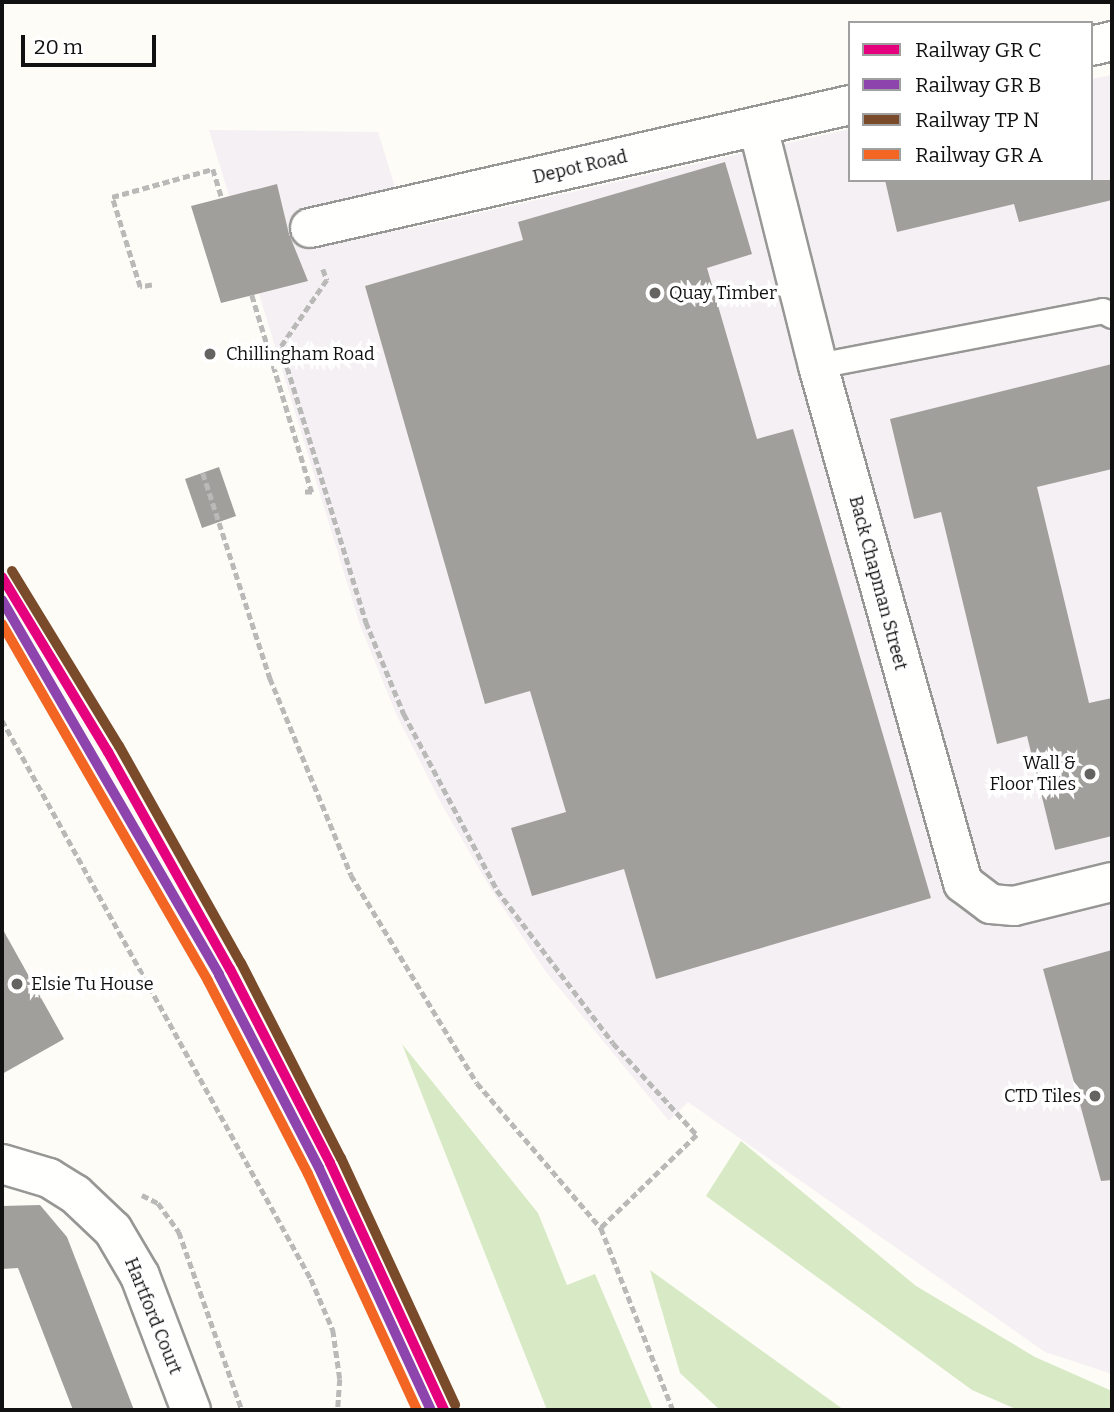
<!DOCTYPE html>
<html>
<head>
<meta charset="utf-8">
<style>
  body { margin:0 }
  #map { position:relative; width:1114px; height:1412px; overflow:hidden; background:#fdfcf7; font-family:Bitter,serif }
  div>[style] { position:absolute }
  .industrial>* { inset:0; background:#f5f0f3 }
  .forest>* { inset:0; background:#d8eac5 }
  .building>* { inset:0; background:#a19f9c }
  .path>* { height:4.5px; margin-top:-2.25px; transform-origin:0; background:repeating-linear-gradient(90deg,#b9b9b8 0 7px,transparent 0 10.5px) }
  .roads { filter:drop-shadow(2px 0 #979795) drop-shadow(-2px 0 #979795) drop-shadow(0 2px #979795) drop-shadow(0 -2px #979795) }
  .lane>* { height:24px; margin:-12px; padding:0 12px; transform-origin:12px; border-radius:12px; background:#fffffe }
  .street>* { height:38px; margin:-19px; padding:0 19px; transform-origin:19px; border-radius:19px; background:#fffffe }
  .rail-1>* { height:10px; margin:-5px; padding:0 5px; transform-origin:5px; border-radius:5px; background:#e5007d }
  .rail-2>* { height:10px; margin:-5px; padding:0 5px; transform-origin:5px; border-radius:5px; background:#8e44ad }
  .rail-3>* { height:10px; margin:-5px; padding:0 5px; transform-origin:5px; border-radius:5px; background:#7a4b2a }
  .rail-4>* { height:10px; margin:-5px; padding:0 5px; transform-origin:5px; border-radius:5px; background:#f26522 }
  .dots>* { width:19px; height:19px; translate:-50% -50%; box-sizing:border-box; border:4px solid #fff; border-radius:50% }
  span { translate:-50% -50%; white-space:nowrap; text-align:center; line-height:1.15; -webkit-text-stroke:7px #fff; paint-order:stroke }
  .street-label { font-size:18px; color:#111 }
  .poi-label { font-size:18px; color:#111 }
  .left { translate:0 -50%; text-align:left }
  .right { translate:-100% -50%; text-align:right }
  .frame { position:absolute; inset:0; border:4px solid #111; pointer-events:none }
  .legend { position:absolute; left:848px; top:21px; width:245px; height:161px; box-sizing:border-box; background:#fff; border:2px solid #a0a0a0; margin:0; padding:9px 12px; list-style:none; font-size:21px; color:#111 }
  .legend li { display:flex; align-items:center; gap:14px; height:35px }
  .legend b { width:35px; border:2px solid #a0a0a0 }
  .scale { position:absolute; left:21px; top:35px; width:135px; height:32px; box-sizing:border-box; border:4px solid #111; border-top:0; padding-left:9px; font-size:21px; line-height:24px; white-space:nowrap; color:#111; -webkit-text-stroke:5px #fff; paint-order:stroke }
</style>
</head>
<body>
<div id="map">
  <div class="industrial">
    <div style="clip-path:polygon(1112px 75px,1112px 1374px,1045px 1352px,688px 1102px,669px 1121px,546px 972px,492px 891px,442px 805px,397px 716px,360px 625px,209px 130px,378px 132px,408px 229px,850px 129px,850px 180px,1091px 180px,1091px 79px)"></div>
  </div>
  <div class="forest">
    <div style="clip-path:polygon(402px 1044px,538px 1213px,567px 1285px,595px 1274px,653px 1410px,547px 1410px)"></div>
    <div style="clip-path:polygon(741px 1141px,916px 1286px,1035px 1357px,1112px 1391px,1112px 1410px,1018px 1410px,972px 1390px,706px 1196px)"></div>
    <div style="clip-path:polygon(650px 1270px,844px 1410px,720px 1410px,680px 1373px)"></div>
  </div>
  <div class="building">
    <div style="clip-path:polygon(725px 162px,752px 254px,707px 268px,757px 439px,793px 429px,931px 898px,656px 979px,624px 869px,532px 896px,511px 828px,566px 812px,530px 691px,485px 704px,365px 286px,523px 240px,518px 222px)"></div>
    <div style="clip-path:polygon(885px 180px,1112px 180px,1112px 200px,1019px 222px,1014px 204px,897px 232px)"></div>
    <div style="clip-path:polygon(277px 184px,289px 234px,308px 281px,221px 303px,191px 206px)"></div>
    <div style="clip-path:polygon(1112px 364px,1112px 469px,1037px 487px,1089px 703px,1112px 698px,1112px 836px,1055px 850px,1027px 736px,997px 744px,941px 512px,914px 519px,890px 419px)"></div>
    <div style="clip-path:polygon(219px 467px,236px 516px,202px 528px,185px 479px)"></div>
    <div style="clip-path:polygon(2px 928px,64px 1039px,2px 1074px)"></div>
    <div style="clip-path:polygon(1112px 950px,1112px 1180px,1101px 1181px,1043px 969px)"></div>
    <div style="clip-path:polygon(40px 1205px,67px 1237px,134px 1410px,73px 1410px,18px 1268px,2px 1269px,2px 1206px)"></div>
  </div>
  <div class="path">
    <div style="left:323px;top:269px;width:12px;rotate:70deg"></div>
    <div style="left:327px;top:280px;width:81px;rotate:124.5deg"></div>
    <div style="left:281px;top:347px;width:288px;rotate:72.8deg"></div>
    <div style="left:366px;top:622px;width:100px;rotate:67.6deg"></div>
    <div style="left:404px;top:714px;width:199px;rotate:62.1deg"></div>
    <div style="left:497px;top:890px;width:192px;rotate:52.8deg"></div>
    <div style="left:613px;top:1043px;width:125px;rotate:47.6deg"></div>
    <div style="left:697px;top:1135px;width:134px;rotate:135.9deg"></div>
    <div style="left:152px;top:285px;width:12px;rotate:171deg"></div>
    <div style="left:140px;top:287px;width:94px;rotate:-107.3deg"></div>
    <div style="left:112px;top:197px;width:105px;rotate:-15.5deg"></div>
    <div style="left:213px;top:169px;width:30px;rotate:73deg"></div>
    <div style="left:252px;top:295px;width:206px;rotate:73.1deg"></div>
    <div style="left:312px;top:492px;width:8px;rotate:180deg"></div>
    <div style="left:203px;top:473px;width:216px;rotate:71.9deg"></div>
    <div style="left:270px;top:678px;width:213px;rotate:67.6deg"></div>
    <div style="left:351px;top:875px;width:243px;rotate:58.8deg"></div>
    <div style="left:477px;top:1083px;width:191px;rotate:49.5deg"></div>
    <div style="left:601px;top:1228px;width:196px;rotate:68.4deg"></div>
    <div style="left:2px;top:720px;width:639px;rotate:61.07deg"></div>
    <div style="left:311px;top:1279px;width:56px;rotate:66.7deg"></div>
    <div style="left:333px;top:1330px;width:49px;rotate:81.9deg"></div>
    <div style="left:340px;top:1379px;width:31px;rotate:94deg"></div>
    <div style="left:142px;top:1195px;width:18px;rotate:27deg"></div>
    <div style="left:158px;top:1203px;width:36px;rotate:54deg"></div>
    <div style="left:179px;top:1232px;width:189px;rotate:70.5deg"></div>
  </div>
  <div class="roads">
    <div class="lane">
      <div style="left:818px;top:366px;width:290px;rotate:-10.9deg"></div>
      <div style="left:1103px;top:311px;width:10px;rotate:29deg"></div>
    </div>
    <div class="street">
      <div style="left:1091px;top:46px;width:22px;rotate:-13deg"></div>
      <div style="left:758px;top:127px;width:246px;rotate:75.9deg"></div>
      <div style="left:818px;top:366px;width:537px;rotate:74.33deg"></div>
      <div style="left:963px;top:883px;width:35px;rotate:37deg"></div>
      <div style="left:991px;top:904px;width:23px;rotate:5deg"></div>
      <div style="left:1014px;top:906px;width:101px;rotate:-13.8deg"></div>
      <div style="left:310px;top:228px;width:554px;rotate:-12.83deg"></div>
      <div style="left:2px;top:1164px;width:49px;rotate:16.6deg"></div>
      <div style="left:49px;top:1178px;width:31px;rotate:32deg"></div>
      <div style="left:75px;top:1194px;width:52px;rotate:43.5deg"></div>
      <div style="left:113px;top:1230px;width:53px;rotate:59.6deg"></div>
      <div style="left:140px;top:1276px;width:143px;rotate:69.2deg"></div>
    </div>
  </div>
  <div class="rail-1">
    <div style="left:2px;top:577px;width:205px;rotate:58.8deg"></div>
    <div style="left:108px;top:752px;width:249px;rotate:60.7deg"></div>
    <div style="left:230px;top:969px;width:218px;rotate:62.7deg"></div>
    <div style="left:330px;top:1163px;width:272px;rotate:65.2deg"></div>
  </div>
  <div class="rail-2">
    <div style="left:2px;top:600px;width:433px;rotate:59.9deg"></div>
    <div style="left:219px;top:975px;width:217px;rotate:62.6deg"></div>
    <div style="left:319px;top:1168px;width:267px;rotate:65.2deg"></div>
  </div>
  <div class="rail-3">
    <div style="left:12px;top:571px;width:205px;rotate:58.6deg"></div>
    <div style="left:119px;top:746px;width:249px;rotate:60.7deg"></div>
    <div style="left:241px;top:963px;width:219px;rotate:62.9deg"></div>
    <div style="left:341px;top:1158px;width:272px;rotate:65.2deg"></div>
  </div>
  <div class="rail-4">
    <div style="left:2px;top:624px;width:412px;rotate:60deg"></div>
    <div style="left:208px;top:981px;width:217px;rotate:62.6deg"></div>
    <div style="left:308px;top:1174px;width:260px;rotate:65.2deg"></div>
  </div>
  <div class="dots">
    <div style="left:655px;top:293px;background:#646362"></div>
    <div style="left:210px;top:354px;background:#646362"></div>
    <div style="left:1090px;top:774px;background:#646362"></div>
    <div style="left:17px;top:984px;background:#646362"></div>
    <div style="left:1095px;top:1096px;background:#646362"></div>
  </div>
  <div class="street-label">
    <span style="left:580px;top:167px;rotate:-13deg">Depot Road</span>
    <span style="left:878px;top:583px;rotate:75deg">Back Chapman Street</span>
    <span style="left:153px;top:1316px;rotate:68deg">Hartford Court</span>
  </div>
  <div class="poi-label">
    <span class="left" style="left:669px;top:293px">Quay Timber</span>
    <span class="left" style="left:226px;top:354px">Chillingham Road</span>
    <span class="right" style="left:1076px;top:774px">Wall &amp;<br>Floor Tiles</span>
    <span class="left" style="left:31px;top:984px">Elsie Tu House</span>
    <span class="right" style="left:1081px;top:1096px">CTD Tiles</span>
  </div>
  <div class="frame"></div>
  <ul class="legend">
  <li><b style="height:9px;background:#e5007d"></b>Railway GR C</li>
  <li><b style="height:9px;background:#8e44ad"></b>Railway GR B</li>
  <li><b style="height:9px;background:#7a4b2a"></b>Railway TP N</li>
  <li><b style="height:9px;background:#f26522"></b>Railway GR A</li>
  </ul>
  <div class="scale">20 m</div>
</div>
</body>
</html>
